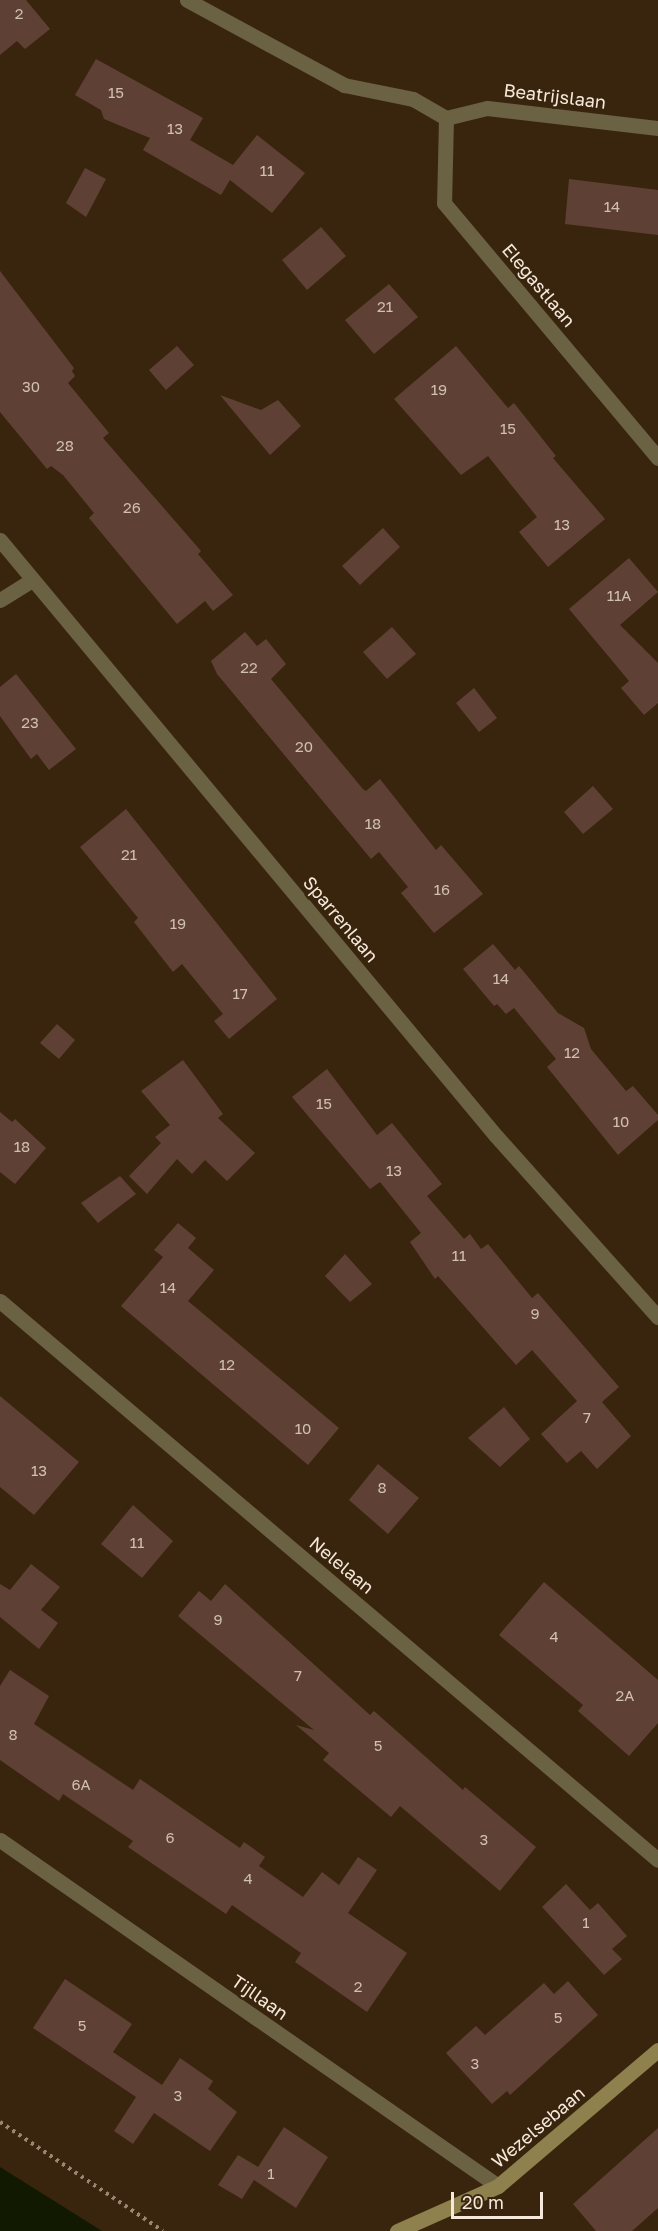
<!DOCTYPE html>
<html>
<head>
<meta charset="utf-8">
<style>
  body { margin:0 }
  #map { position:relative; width:658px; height:2231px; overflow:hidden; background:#39250e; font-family:"Golos Text",sans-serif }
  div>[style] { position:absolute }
  .water>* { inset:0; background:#111a01 }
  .building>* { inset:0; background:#5f4035 }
  .path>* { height:4px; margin-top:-2px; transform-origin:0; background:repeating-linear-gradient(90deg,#968673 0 3px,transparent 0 7.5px) }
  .street>* { height:15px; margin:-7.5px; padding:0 7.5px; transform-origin:7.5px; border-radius:7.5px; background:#6a6242 }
  .secondary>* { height:15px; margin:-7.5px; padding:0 7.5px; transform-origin:7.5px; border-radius:7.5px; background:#8e814d }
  span { translate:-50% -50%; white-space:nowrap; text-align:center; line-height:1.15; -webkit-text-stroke:5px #39250e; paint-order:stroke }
  .number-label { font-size:15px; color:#d0bfb2 }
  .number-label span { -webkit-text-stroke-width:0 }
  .street-label { font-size:18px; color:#f6e9db }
  .scale { position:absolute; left:451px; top:2192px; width:92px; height:27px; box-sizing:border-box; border:3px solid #f6e9db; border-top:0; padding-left:8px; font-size:18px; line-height:21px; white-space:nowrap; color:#f6e9db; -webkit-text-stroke:4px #39250e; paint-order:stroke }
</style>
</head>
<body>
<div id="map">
  <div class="water">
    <div style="clip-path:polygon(0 2167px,102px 2231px,0 2231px)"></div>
  </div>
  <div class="building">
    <div style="clip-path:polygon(0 0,26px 0,50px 29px,25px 49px,17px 41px,0 55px)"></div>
    <div style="clip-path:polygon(96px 59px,203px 118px,190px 140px,233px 165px,257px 135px,305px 173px,272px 213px,230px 180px,221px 195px,143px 150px,150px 138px,104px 119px,101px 110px,75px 95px)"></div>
    <div style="clip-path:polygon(85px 168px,106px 179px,86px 217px,66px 203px)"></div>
    <div style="clip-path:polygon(569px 179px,658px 190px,658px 235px,565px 224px)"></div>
    <div style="clip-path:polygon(321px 227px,346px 256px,307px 290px,282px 260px)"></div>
    <div style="clip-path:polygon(0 271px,74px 368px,72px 371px,75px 376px,68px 383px,109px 433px,103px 438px,201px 551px,198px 554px,233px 595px,213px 611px,205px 601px,177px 624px,89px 518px,94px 513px,63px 475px,51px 466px,47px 469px,0 412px)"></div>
    <div style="clip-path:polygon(389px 284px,418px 317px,374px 354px,345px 320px)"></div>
    <div style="clip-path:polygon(177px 346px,194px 365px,166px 390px,149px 370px)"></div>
    <div style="clip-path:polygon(456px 346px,508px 408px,514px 403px,556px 456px,553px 458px,605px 519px,548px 567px,519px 532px,537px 517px,488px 456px,461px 475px,394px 399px)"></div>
    <div style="clip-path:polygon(220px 395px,261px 410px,278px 400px,301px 426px,270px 455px)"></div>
    <div style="clip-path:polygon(383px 528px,400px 547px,360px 585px,342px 566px)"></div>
    <div style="clip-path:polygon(629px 558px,658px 592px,620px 625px,658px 663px,658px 703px,644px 715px,621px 688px,629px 681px,569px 609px)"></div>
    <div style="clip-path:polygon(392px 627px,416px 654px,387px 679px,363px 652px)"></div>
    <div style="clip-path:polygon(245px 632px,257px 646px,266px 639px,286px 664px,271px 679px,363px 789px,366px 791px,380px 779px,436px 850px,441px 845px,483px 894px,434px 933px,401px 893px,408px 887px,379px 852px,371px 859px,217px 674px,211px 661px)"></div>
    <div style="clip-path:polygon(16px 674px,76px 749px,49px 770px,37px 754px,31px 759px,0 716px,0 687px)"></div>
    <div style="clip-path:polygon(474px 688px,497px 718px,479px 732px,456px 703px)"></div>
    <div style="clip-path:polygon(593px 786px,613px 809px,583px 834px,564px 812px)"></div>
    <div style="clip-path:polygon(126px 809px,277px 999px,229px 1039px,214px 1021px,223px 1014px,182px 964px,173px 972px,134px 922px,138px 918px,80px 847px)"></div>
    <div style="clip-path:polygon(493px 944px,515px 970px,519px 966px,558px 1013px,584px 1028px,591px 1049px,626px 1091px,633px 1086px,658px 1115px,658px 1120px,618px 1155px,547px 1067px,556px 1059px,514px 1008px,506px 1014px,497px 1004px,494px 1006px,463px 969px)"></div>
    <div style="clip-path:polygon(57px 1024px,75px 1040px,59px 1059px,40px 1043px)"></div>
    <div style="clip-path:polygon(183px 1060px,223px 1114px,218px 1118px,255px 1153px,227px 1181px,205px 1160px,192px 1174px,177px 1159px,147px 1194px,129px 1176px,161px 1143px,155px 1137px,170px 1125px,141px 1091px)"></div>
    <div style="clip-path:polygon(327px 1069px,377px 1135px,392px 1123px,442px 1184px,427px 1196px,464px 1239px,470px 1234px,481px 1249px,488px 1244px,532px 1298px,538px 1293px,619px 1387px,602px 1402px,631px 1436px,597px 1469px,581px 1451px,567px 1463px,541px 1434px,577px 1401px,532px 1350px,516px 1365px,438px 1276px,435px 1279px,410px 1242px,421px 1233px,380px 1182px,370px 1189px,292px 1097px)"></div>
    <div style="clip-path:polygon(0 1112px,12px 1122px,15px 1119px,46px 1148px,15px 1184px,0 1172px)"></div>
    <div style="clip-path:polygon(120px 1176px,136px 1194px,98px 1223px,81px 1203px)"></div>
    <div style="clip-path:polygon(178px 1223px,196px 1238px,188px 1248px,214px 1270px,188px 1301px,339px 1428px,308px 1465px,121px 1306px,163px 1257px,154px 1250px)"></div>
    <div style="clip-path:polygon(345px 1254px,372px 1284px,350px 1302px,325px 1276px)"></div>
    <div style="clip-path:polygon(0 1396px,79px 1462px,34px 1515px,0 1487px)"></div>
    <div style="clip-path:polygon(504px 1407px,530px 1439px,500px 1467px,468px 1438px)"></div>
    <div style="clip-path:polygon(378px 1464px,419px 1498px,388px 1534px,349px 1500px)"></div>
    <div style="clip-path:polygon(133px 1505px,173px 1541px,142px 1578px,101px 1544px)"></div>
    <div style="clip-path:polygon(31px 1564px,60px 1587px,41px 1610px,58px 1623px,39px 1649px,0 1617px,0 1584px,10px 1590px)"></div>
    <div style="clip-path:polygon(544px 1582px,658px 1680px,658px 1723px,629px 1756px,578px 1711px,583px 1705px,499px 1635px)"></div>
    <div style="clip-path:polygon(225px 1584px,370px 1715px,374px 1711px,463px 1790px,465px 1787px,536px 1847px,500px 1891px,400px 1806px,391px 1817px,323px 1760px,329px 1753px,296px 1725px,314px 1730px,178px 1616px,199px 1591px,211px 1601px)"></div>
    <div style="clip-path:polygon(10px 1670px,49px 1696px,34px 1724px,133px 1790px,140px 1779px,240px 1848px,244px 1842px,265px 1857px,259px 1866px,303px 1897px,322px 1872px,339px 1885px,358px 1857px,377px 1870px,348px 1913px,407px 1953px,367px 2012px,295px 1962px,301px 1953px,232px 1905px,226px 1914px,128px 1847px,133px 1841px,63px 1794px,59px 1801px,0 1760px,0 1686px)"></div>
    <div style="clip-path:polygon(566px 1884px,590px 1910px,598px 1903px,627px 1936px,612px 1949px,622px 1959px,604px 1975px,542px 1907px)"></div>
    <div style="clip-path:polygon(65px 1979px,132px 2024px,113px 2052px,162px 2085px,180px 2058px,213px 2081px,208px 2089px,237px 2112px,210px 2151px,154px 2113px,133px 2144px,114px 2131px,136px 2097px,33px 2028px)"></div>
    <div style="clip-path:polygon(568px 1981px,598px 2015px,510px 2095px,507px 2091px,492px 2104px,446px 2053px,476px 2026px,485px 2035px,544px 1983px,554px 1994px)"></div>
    <div style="clip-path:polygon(284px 2127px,328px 2157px,296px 2208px,254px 2180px,242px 2199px,218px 2185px,238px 2155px,258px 2167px)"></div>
    <div style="clip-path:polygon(658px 2128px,658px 2208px,632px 2231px,596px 2231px,573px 2204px)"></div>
  </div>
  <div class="path">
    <div style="left:0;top:2122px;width:196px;rotate:33.8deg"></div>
  </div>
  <div class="street">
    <div style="left:187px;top:0;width:179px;rotate:28.4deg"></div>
    <div style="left:344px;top:85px;width:70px;rotate:11.5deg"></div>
    <div style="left:413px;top:99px;width:38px;rotate:30deg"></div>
    <div style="left:446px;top:118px;width:42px;rotate:-13.7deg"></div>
    <div style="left:487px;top:108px;width:172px;rotate:6.7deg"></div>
    <div style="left:446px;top:118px;width:85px;rotate:91.3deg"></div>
    <div style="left:444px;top:203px;width:333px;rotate:50deg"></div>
    <div style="left:0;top:540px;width:775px;rotate:50.23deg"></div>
    <div style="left:496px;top:1136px;width:243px;rotate:48.2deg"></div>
    <div style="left:0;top:600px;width:38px;rotate:-32deg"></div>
    <div style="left:0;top:1301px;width:863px;rotate:40.35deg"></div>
    <div style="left:0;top:1840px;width:606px;rotate:34.79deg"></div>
  </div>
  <div class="secondary">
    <div style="left:397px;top:2231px;width:111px;rotate:-24deg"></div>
    <div style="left:498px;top:2186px;width:210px;rotate:-40.4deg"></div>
  </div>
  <div class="number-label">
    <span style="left:19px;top:14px">2</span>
    <span style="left:116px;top:93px">15</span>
    <span style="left:175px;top:129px">13</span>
    <span style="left:267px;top:171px">11</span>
    <span style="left:612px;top:207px">14</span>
    <span style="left:385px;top:307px">21</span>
    <span style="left:31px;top:387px">30</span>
    <span style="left:439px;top:390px">19</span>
    <span style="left:508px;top:429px">15</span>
    <span style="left:65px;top:446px">28</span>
    <span style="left:132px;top:508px">26</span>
    <span style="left:562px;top:525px">13</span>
    <span style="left:619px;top:596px">11A</span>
    <span style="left:249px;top:668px">22</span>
    <span style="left:30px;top:723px">23</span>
    <span style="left:304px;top:747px">20</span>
    <span style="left:373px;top:824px">18</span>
    <span style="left:129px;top:855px">21</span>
    <span style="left:442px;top:890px">16</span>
    <span style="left:178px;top:924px">19</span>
    <span style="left:501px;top:979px">14</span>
    <span style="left:240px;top:994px">17</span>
    <span style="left:572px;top:1053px">12</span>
    <span style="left:324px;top:1104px">15</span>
    <span style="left:621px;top:1122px">10</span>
    <span style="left:22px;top:1147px">18</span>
    <span style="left:394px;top:1171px">13</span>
    <span style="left:459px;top:1256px">11</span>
    <span style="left:168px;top:1288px">14</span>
    <span style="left:535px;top:1314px">9</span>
    <span style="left:227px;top:1365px">12</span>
    <span style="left:587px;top:1418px">7</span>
    <span style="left:303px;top:1429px">10</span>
    <span style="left:39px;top:1471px">13</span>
    <span style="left:382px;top:1488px">8</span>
    <span style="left:137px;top:1543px">11</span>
    <span style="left:218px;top:1620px">9</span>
    <span style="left:554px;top:1637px">4</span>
    <span style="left:298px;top:1676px">7</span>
    <span style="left:625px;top:1696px">2A</span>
    <span style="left:13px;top:1735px">8</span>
    <span style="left:378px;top:1746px">5</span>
    <span style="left:81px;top:1785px">6A</span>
    <span style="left:170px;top:1838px">6</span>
    <span style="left:484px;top:1840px">3</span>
    <span style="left:248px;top:1879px">4</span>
    <span style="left:586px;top:1923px">1</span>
    <span style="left:358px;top:1987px">2</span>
    <span style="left:558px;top:2018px">5</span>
    <span style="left:82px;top:2026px">5</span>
    <span style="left:475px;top:2064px">3</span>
    <span style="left:178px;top:2096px">3</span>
    <span style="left:271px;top:2174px">1</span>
  </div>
  <div class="street-label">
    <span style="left:555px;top:96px;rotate:7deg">Beatrijslaan</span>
    <span style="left:539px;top:285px;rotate:50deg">Elegastlaan</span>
    <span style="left:341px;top:919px;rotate:50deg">Sparrenlaan</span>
    <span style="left:342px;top:1565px;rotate:40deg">Nelelaan</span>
    <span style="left:260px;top:1997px;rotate:35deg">Tijllaan</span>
    <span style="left:538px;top:2127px;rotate:-40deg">Wezelsebaan</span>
  </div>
  <div class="scale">20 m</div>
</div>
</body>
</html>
